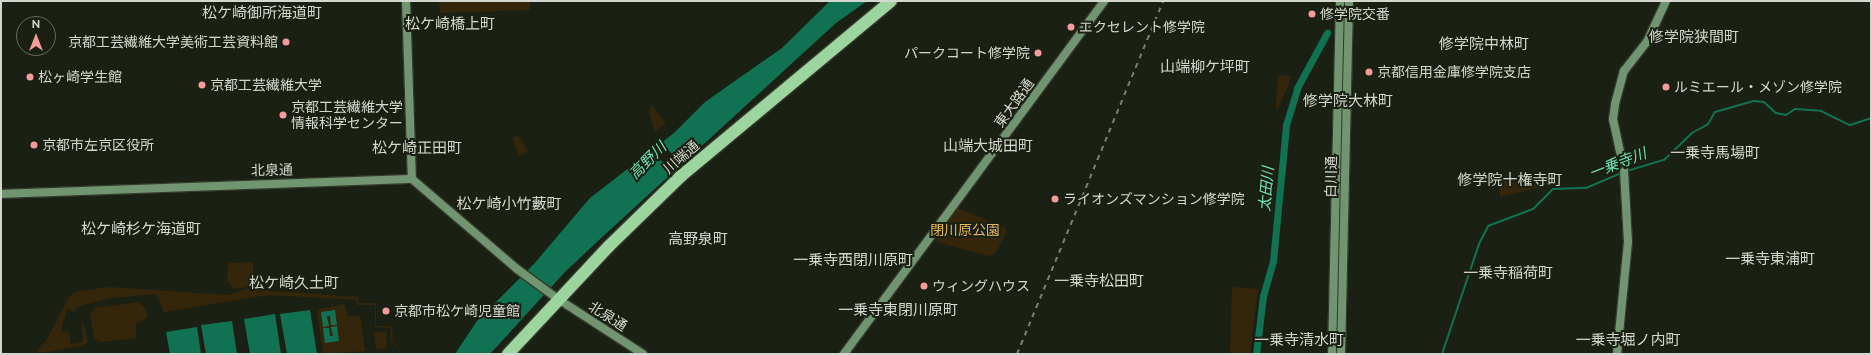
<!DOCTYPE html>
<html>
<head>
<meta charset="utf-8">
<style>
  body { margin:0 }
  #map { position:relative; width:1872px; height:355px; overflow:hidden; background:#1b2014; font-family:Raleway,"Noto Sans JP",sans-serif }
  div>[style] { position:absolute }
  .green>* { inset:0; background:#34260a }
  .water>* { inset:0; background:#117153 }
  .pier>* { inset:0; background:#1b2014 }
  .stream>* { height:2px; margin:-1px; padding:0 1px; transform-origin:1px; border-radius:1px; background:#117153 }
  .canal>* { height:7px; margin:-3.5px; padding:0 3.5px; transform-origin:3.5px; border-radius:3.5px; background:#117153 }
  .roads { filter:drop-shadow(1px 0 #353a2e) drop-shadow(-1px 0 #353a2e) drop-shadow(0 1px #353a2e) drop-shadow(0 -1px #353a2e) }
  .secondary>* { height:8px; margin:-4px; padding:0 4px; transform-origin:4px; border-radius:4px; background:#719571 }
  .highway>* { height:12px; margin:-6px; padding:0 6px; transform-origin:6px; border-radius:6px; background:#9dd59e }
  .rail>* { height:2px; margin-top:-1px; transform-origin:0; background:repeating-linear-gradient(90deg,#787c72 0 5px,transparent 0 10px) }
  .dots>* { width:11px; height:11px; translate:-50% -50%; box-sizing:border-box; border:2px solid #1b2014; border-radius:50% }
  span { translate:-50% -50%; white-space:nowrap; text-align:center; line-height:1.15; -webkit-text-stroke:4px #1b2014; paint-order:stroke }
  .poi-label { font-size:14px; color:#d4d7cf }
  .left { translate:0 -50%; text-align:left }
  .right { translate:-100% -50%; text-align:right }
  .street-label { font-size:14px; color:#d4d7cf }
  .park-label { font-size:14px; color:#e7b756 }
  .neighbourhood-label { font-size:15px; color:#d4d7cf }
  .water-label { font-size:15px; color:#6ce2b5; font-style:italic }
  .frame { position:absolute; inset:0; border:2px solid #d4d7cf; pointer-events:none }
  .north { position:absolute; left:16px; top:16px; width:40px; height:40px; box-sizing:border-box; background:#1b2014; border:1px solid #65695f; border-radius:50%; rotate:0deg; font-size:11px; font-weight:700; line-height:16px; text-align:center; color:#d4d7cf }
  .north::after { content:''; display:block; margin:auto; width:14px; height:18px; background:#f59b99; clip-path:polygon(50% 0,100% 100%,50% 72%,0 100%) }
</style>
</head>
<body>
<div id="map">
  <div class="green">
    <div style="clip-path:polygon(439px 1px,530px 1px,530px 10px,440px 13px)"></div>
    <div style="clip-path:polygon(1278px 75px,1292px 76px,1277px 111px,1276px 106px)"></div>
    <div style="clip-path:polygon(652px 105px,666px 123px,655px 132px,649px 112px)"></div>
    <div style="clip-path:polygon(516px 136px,520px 137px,528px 152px,519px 156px,512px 138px)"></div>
    <div style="clip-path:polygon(1540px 174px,1542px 187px,1500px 197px,1498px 179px,1511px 177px,1513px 183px)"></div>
    <div style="clip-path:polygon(958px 208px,1005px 228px,1007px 232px,995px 254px,989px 256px,937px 242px,936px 238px)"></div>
    <div style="clip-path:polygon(253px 262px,253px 286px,234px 289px,227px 280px,228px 263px)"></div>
    <div style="clip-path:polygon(109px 287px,229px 295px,245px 289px,358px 297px,358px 303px,376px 303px,376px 326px,392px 326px,393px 341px,404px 354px,391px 341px,391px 328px,375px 327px,375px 305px,357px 305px,356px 300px,269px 295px,164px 312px,156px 294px,110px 298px,77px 307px,75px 312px,67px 309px,61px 331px,69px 333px,71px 344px,83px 342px,82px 325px,76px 326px,84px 324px,88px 342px,83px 346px,41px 353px,37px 350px,46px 341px,69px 297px,74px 292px)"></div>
    <div style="clip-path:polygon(1232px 287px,1258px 289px,1250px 354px,1230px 354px)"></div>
    <div style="clip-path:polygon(138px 302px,146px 309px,147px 317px,136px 324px,136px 338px,101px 342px,94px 338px,90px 315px,95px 308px)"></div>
    <div style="clip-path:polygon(344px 304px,348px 316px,360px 316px,365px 351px,323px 354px,317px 310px)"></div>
    <div style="clip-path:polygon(386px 331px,387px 348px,376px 349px,374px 332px)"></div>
  </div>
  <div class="water">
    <div style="clip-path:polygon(830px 1px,867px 1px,836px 23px,599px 240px,565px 272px,490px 354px,455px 354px,477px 321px,533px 265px,590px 198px,674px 133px,705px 102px,782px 48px)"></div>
    <div style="clip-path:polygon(310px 310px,317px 354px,287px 354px,280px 314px)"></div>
    <div style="clip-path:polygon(335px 310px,337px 325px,331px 325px,330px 316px,327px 316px,329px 326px,323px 327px,321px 312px)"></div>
    <div style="clip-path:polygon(275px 314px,281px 354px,250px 354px,244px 319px)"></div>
    <div style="clip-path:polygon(232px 321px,237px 354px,206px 354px,201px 325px)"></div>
    <div style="clip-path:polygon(337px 326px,339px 341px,325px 343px,323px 328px,329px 328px,330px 336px,333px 336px,331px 327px)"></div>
    <div style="clip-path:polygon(197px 327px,201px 354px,170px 354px,166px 332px)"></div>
  </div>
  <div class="pier">
    <div style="clip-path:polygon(660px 141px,682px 165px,673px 173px,650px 149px)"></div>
  </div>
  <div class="stream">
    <div style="left:1627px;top:171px;width:39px;rotate:-17deg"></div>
    <div style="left:1664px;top:160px;width:39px;rotate:-44deg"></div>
    <div style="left:1692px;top:133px;width:18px;rotate:-29deg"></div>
    <div style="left:1708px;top:124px;width:14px;rotate:-60deg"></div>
    <div style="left:1715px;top:112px;width:41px;rotate:-15.8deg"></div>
    <div style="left:1754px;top:101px;width:10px;rotate:6deg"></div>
    <div style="left:1764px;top:102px;width:16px;rotate:43deg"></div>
    <div style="left:1776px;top:113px;width:10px;rotate:11deg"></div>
    <div style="left:1786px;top:115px;width:11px;rotate:-34deg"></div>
    <div style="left:1795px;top:109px;width:26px;rotate:4deg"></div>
    <div style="left:1821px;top:111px;width:32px;rotate:26deg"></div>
    <div style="left:1850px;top:125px;width:22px;rotate:-18deg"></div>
    <div style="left:1442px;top:354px;width:116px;rotate:-71.4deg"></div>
    <div style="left:1479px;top:244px;width:20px;rotate:-63deg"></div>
    <div style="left:1488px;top:226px;width:48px;rotate:-20.7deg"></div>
    <div style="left:1533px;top:209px;width:28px;rotate:-45deg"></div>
    <div style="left:1553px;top:189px;width:33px;rotate:-2deg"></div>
    <div style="left:1586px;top:188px;width:38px;rotate:-23deg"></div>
  </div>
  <div class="canal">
    <div style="left:1256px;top:354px;width:58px;rotate:-83.1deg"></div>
    <div style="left:1263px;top:296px;width:36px;rotate:-74deg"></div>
    <div style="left:1273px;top:261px;width:137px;rotate:-84.5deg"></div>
    <div style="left:1286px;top:125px;width:39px;rotate:-73deg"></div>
    <div style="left:1297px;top:88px;width:63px;rotate:-61.4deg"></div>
  </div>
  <div class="roads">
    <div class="secondary">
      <div style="left:406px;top:1px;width:178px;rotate:88.1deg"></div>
      <div style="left:1px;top:194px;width:411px;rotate:-2.1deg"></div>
      <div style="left:412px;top:179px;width:138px;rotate:40.6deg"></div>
      <div style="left:517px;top:269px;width:51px;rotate:36.2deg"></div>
      <div style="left:558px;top:299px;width:101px;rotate:32.9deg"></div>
      <div style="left:844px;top:354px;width:438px;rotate:-53.6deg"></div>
      <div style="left:1332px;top:354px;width:353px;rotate:-88.7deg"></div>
      <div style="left:1341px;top:354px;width:353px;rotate:-88.7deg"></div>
      <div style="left:1617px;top:354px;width:113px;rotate:-84.4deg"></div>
      <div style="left:1628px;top:242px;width:72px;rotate:-93.2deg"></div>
      <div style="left:1624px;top:170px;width:52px;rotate:-102.2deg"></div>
      <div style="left:1613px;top:119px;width:15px;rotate:-82deg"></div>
      <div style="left:1615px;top:104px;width:34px;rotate:-75deg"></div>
      <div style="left:1624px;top:71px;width:37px;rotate:-52deg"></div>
      <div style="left:1647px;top:42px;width:45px;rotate:-65.1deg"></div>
    </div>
    <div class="highway">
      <div style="left:508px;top:354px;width:148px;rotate:-46.9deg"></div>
      <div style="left:609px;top:246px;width:100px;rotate:-44.2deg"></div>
      <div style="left:681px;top:176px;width:273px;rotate:-39.8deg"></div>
    </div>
  </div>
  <div class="rail">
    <div style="left:1017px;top:354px;width:382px;rotate:-67.5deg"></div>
  </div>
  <div class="dots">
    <div style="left:1312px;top:14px;background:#f59b99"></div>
    <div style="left:1071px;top:27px;background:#f59b99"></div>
    <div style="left:286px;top:42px;background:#f59b99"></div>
    <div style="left:1038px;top:53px;background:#f59b99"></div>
    <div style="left:1369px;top:72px;background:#f59b99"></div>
    <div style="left:30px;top:77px;background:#f59b99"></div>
    <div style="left:202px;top:85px;background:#f59b99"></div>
    <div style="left:1666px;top:87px;background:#f59b99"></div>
    <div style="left:283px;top:115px;background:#f59b99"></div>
    <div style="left:34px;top:145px;background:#f59b99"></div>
    <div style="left:1055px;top:199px;background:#f59b99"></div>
    <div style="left:924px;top:286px;background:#f59b99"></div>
    <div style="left:386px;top:311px;background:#f59b99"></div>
  </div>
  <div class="poi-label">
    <span class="left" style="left:1320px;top:14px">修学院交番</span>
    <span class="left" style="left:1079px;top:27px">エクセレント修学院</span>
    <span class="right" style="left:278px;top:42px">京都工芸繊維大学美術工芸資料館</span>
    <span class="right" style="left:1030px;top:53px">パークコート修学院</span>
    <span class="left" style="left:1377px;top:72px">京都信用金庫修学院支店</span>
    <span class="left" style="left:38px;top:77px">松ヶ崎学生館</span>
    <span class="left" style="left:210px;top:85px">京都工芸繊維大学</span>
    <span class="left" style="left:1674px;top:87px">ルミエール・メゾン修学院</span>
    <span class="left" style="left:291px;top:115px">京都工芸繊維大学<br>情報科学センター</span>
    <span class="left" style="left:42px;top:145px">京都市左京区役所</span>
    <span class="left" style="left:1063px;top:199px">ライオンズマンション修学院</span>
    <span class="left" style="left:932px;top:286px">ウィングハウス</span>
    <span class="left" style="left:394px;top:311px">京都市松ケ崎児童館</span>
  </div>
  <div class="street-label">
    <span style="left:1014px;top:103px;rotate:-54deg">東大路通</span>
    <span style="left:681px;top:157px;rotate:-41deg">川端通</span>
    <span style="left:272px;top:170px;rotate:-1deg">北泉通</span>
    <span style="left:1331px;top:177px;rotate:-89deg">白川通</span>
    <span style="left:608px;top:316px;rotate:32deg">北泉通</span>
  </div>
  <div class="park-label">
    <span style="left:965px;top:230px">閉川原公園</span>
  </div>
  <div class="neighbourhood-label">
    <span style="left:262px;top:14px">松ケ崎御所海道町</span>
    <span style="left:450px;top:25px">松ケ崎橋上町</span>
    <span style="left:1694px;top:38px">修学院狭間町</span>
    <span style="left:1484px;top:45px">修学院中林町</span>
    <span style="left:1205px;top:68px">山端柳ケ坪町</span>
    <span style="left:1348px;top:102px">修学院大林町</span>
    <span style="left:988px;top:147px">山端大城田町</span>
    <span style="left:417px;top:149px">松ケ崎正田町</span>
    <span style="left:1715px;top:154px">一乗寺馬場町</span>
    <span style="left:1510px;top:181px">修学院十権寺町</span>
    <span style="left:509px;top:205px">松ケ崎小竹藪町</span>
    <span style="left:141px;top:230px">松ケ崎杉ケ海道町</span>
    <span style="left:698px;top:240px">高野泉町</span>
    <span style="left:1770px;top:260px">一乗寺東浦町</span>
    <span style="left:853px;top:261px">一乗寺西閉川原町</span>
    <span style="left:1508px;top:274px">一乗寺稲荷町</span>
    <span style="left:1099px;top:282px">一乗寺松田町</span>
    <span style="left:294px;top:284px">松ケ崎久土町</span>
    <span style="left:898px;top:311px">一乗寺東閉川原町</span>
    <span style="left:1299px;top:341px">一乗寺清水町</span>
    <span style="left:1628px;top:341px">一乗寺堀ノ内町</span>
  </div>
  <div class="water-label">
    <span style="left:648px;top:161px;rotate:-45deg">高野川</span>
    <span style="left:1618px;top:164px;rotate:-21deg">一乗寺川</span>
    <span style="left:1267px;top:189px;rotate:-85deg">太田川</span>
  </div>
  <div class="frame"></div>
  <div class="north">N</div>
</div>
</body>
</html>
